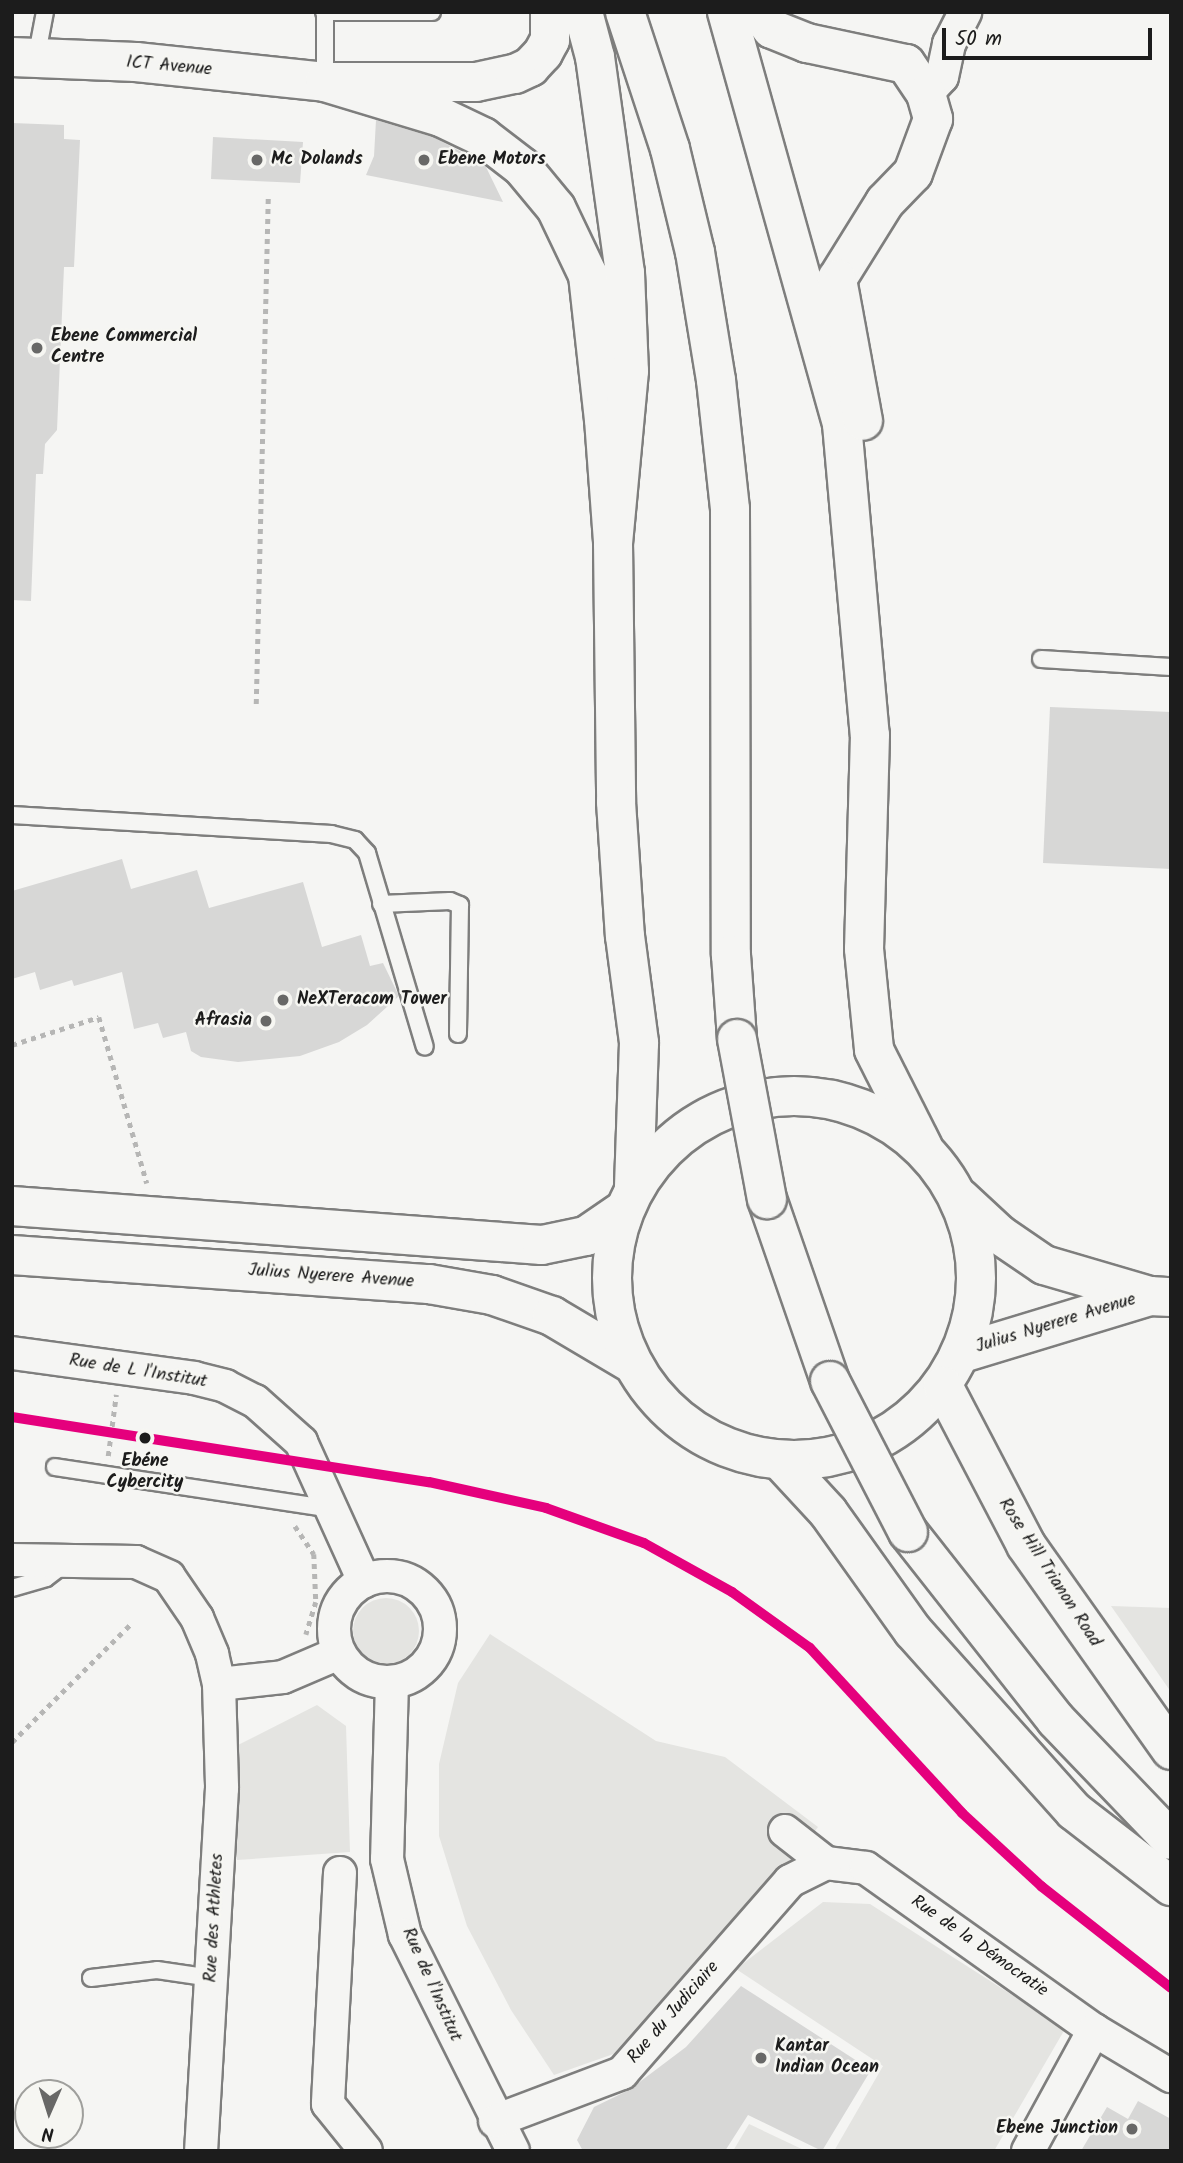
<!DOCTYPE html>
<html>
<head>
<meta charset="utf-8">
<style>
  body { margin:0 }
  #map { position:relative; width:1183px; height:2163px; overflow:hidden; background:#f5f5f3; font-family:Kalam,sans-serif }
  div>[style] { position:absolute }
  .green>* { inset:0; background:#e4e4e1 }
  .round { border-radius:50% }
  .building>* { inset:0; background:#d7d7d6 }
  .path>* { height:4.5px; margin-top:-2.25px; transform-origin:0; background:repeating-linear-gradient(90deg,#b6b6b5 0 5px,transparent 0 10px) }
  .roads { filter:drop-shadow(2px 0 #7e7e7d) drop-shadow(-2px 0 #7e7e7d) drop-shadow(0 2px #7e7e7d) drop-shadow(0 -2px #7e7e7d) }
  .lane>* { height:16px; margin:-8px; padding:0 8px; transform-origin:8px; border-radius:8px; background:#f5f5f3 }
  .street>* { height:32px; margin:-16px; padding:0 16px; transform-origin:16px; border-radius:16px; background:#f5f5f3 }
  .street>.ring { margin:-16px; padding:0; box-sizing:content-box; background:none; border:32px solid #f5f5f3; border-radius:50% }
  .secondary>* { height:38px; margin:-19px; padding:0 19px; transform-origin:19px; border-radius:19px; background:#f5f5f3 }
  .primary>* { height:38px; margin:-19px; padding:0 19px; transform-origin:19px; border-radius:19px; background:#f5f5f3 }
  .primary>.ring { margin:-19px; padding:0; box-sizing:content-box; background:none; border:38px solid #f5f5f3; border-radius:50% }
  .bridges { filter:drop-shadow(2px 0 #7e7e7d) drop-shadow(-2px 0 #7e7e7d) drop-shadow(0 2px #7e7e7d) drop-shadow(0 -2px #7e7e7d) }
  .primary-bridge>* { height:38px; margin:-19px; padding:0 19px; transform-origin:19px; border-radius:19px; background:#f5f5f3 }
  .rail-1>* { height:10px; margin:-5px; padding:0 5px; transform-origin:5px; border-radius:5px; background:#e5007d }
  .dots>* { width:19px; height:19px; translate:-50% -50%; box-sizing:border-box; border:4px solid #f6f6f2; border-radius:50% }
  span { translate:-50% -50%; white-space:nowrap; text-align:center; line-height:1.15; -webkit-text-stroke:5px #f6f6f2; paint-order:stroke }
  .street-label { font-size:18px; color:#1c1c1c }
  .poi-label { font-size:18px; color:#1c1c1c; font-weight:700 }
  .left { translate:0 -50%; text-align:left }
  .right { translate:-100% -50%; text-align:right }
  .stop-label { font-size:18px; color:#1c1c1c; font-weight:700 }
  .frame { position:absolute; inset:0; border:14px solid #1c1c1c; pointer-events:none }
  .north { position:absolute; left:14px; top:2079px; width:70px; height:70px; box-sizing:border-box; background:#f6f6f2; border:2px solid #9f9f9c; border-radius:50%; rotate:183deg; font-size:19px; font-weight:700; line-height:28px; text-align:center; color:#1c1c1c }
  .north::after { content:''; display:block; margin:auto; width:24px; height:32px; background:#686867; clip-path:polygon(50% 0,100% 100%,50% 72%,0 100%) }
  .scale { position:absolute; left:942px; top:28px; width:210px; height:32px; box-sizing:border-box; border:4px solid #1c1c1c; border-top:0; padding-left:9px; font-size:21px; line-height:24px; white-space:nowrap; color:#1c1c1c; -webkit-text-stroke:5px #f6f6f2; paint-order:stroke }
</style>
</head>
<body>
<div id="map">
  <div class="green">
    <div class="round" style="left:353px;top:1598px;width:66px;height:66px"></div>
    <div style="clip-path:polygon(1111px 1606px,1171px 1608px,1171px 1692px)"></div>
    <div style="clip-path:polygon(490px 1634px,656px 1741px,725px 1757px,818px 1827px,793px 1861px,619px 2052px,554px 2075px,511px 2010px,467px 1926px,439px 1836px,439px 1764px,458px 1683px)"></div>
    <div style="clip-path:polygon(317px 1705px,346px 1726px,350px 1852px,237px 1860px,238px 1745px)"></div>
    <div style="clip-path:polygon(823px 1902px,870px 1904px,1065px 2029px,994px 2151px,834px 2151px,883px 2066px,736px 1969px)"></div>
    <div style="clip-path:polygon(749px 2124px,806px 2151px,733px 2151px)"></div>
  </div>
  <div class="building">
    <div style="clip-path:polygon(376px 120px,433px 137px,477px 160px,486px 167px,503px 202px,366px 175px,374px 156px)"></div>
    <div style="clip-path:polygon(12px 123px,64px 125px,64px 139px,80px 140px,74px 267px,64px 267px,57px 430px,45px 444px,43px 474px,36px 474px,31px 601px,12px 600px)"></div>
    <div style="clip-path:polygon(213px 137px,303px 142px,300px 183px,211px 179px)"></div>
    <div style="clip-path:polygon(1050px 707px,1171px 712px,1171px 869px,1043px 863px)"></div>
    <div style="clip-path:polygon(122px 859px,131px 889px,197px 870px,209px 908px,303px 882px,322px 947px,361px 935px,370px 966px,383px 963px,399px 996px,367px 1025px,339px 1042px,300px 1056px,238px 1062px,201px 1057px,191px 1051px,186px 1032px,163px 1038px,158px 1023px,134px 1029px,122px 972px,74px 986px,72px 980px,40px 990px,35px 972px,12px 979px,12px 891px)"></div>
    <div style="clip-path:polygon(741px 1986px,871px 2070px,822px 2151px,748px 2115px,725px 2151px,583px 2151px,577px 2140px,594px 2107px,629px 2090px,686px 2047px)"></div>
    <div style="clip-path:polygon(1138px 2101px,1171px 2119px,1171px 2151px,1081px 2151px,1107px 2107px,1128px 2119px)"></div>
  </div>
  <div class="path">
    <div style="left:256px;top:704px;width:507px;rotate:-88.64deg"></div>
    <div style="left:12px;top:1045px;width:91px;rotate:-17.8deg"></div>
    <div style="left:99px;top:1017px;width:173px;rotate:73.9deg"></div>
    <div style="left:108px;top:1456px;width:62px;rotate:-82.5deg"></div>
    <div style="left:295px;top:1526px;width:34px;rotate:56deg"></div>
    <div style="left:314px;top:1554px;width:48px;rotate:87.6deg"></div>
    <div style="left:316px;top:1602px;width:34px;rotate:107deg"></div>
    <div style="left:12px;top:1742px;width:169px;rotate:-44.8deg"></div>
  </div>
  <div class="roads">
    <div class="lane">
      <div style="left:324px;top:12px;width:108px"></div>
      <div style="left:36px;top:59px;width:48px;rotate:-79.2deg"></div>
      <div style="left:325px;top:82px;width:70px;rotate:-90deg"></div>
      <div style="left:1041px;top:659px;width:130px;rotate:3.5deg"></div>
      <div style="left:12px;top:815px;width:320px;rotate:3.4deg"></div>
      <div style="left:331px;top:834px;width:25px;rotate:14deg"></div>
      <div style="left:355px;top:840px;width:18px;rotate:47deg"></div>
      <div style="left:367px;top:853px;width:202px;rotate:73.4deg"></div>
      <div style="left:381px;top:904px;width:69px;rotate:-2.5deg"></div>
      <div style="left:450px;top:901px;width:11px;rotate:22deg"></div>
      <div style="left:460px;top:905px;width:129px;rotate:90.9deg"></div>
      <div style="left:55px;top:1467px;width:281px;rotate:8.6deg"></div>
      <div style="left:12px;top:1588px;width:35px;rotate:-16deg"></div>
      <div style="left:46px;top:1578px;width:25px;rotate:-37deg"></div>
      <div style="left:91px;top:1978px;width:66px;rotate:-6.9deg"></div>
      <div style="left:157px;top:1970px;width:55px;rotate:8.4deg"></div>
    </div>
    <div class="street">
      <div style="left:926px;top:94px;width:23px;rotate:-47deg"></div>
      <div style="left:942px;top:77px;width:34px;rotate:-78deg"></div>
      <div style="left:949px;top:44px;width:36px;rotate:-63deg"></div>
      <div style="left:12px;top:1353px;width:184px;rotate:7.8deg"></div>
      <div style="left:194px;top:1378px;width:32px;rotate:14deg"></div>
      <div style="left:225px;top:1386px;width:34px;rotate:27deg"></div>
      <div style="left:255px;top:1401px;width:62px;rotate:41.7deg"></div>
      <div style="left:301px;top:1442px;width:153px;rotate:65.6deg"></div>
      <div style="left:12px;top:1560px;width:124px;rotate:0.9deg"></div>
      <div style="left:136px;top:1562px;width:36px;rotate:24deg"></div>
      <div style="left:169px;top:1577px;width:50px;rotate:55.7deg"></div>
      <div style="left:197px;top:1618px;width:39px;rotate:67deg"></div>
      <div style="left:212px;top:1654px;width:31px;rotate:77deg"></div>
      <div style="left:219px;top:1684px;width:104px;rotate:88.3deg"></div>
      <div style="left:222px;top:1788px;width:364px;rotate:93.3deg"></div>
      <div class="ring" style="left:334px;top:1576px;width:74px;height:74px"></div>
      <div style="left:392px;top:1682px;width:177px;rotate:91.6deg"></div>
      <div style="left:387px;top:1859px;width:78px;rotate:76.7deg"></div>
      <div style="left:405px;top:1935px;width:241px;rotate:63.4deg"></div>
      <div style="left:219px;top:1684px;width:64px;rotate:-6.2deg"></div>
      <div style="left:283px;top:1677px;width:61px;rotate:-23.2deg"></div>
      <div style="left:785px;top:1831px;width:52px;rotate:38deg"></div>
      <div style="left:826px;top:1863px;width:40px;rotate:7.1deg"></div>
      <div style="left:866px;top:1868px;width:280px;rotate:35.4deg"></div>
      <div style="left:1094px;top:2030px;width:90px;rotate:30.9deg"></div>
      <div style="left:340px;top:1873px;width:231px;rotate:93deg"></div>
      <div style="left:328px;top:2104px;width:60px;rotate:51deg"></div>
      <div style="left:495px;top:2121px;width:136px;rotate:-20.7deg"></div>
      <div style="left:622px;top:2073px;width:255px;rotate:-48.8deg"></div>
      <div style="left:790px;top:1881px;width:40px;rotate:-26.6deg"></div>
      <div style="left:1028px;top:2151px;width:138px;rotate:-61.4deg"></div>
    </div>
    <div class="secondary">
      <div style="left:12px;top:57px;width:124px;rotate:2.3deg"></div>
      <div style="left:136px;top:62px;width:190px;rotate:6deg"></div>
      <div style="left:325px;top:82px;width:121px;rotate:16.8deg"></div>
      <div style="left:441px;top:117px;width:47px;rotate:25.5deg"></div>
      <div style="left:483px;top:137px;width:49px;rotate:37.6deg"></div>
      <div style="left:522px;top:167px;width:53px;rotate:50.3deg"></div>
      <div style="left:556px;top:208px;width:74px;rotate:64.5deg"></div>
      <div style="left:588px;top:275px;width:145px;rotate:83.7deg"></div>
      <div style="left:604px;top:419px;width:124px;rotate:85.8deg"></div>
      <div style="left:613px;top:543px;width:259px;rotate:89.3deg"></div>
      <div style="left:616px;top:802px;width:134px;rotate:86.2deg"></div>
      <div style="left:625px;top:936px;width:108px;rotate:82.5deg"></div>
      <div style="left:639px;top:1043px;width:145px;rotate:92deg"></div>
      <div style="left:960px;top:1198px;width:54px;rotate:42.8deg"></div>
      <div style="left:1000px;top:1235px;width:53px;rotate:34.3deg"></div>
      <div style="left:1044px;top:1265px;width:110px;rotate:16.3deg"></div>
      <div style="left:1150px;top:1296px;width:21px;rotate:3deg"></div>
      <div style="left:12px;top:1206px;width:531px;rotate:4.21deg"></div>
      <div style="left:542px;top:1245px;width:45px;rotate:-11.6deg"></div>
      <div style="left:586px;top:1236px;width:46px;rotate:-34.4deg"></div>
      <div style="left:12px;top:1255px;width:418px;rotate:4deg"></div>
      <div style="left:429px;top:1284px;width:64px;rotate:9.9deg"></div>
      <div style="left:492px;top:1295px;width:64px;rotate:19.3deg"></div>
      <div style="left:552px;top:1316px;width:94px;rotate:30.7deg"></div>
      <div style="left:962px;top:1353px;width:196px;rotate:-16.9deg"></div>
    </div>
    <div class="primary">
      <div style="left:583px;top:12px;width:47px;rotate:75.1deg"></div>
      <div style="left:595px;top:57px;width:218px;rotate:82.1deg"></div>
      <div style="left:625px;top:273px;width:98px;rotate:87.7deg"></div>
      <div style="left:629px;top:371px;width:173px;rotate:95.3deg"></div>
      <div style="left:625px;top:12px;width:144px;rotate:71.8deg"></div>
      <div style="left:670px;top:149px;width:106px;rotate:76.4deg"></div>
      <div style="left:695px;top:252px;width:130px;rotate:80.7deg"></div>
      <div style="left:716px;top:380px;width:130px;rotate:83.8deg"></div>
      <div style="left:730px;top:509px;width:446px;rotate:89.9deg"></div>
      <div style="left:731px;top:955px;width:84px;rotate:85.9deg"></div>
      <div style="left:727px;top:12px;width:428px;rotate:74.4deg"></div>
      <div style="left:842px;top:424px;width:312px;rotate:84.9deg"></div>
      <div style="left:870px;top:735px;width:214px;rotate:91.6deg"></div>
      <div style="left:864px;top:949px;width:101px;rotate:84.3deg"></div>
      <div style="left:874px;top:1050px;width:109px;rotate:63.2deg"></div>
      <div style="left:759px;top:12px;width:21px;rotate:53deg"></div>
      <div style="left:772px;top:29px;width:38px;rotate:22deg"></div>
      <div style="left:807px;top:43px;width:101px;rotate:12deg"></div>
      <div style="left:906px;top:64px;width:36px;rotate:56deg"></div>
      <div style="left:926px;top:94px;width:26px;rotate:74deg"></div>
      <div style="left:933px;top:119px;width:58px;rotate:110.3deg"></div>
      <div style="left:913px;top:173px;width:40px;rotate:134deg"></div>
      <div style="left:885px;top:202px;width:91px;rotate:121.9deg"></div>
      <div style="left:837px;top:279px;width:144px;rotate:79.6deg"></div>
      <div style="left:325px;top:82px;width:151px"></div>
      <div style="left:476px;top:82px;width:40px;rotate:-12deg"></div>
      <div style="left:515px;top:74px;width:17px;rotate:-25deg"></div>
      <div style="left:530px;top:67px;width:19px;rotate:-47deg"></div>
      <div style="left:543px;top:53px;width:15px;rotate:-62deg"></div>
      <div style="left:550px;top:40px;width:28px;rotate:-90deg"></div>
      <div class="ring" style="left:612px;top:1096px;width:326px;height:326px"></div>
      <div style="left:767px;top:1199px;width:193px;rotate:70.9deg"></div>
      <div style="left:943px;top:1386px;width:179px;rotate:62.4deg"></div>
      <div style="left:1026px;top:1545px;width:251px;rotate:54.7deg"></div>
      <div style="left:780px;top:1460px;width:71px;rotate:47.3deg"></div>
      <div style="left:828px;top:1512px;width:146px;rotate:54.5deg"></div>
      <div style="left:913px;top:1631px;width:241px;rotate:48.2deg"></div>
      <div style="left:1074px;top:1811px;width:123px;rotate:37.7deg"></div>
      <div style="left:908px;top:1532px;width:239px;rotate:51.8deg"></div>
      <div style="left:1056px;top:1720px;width:166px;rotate:46.2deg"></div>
    </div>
  </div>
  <div class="bridges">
    <div class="primary-bridge">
      <div style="left:737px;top:1039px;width:163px;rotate:79.4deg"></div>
      <div style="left:830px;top:1381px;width:170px;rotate:62.7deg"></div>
    </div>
  </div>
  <div class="rail-1">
    <div style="left:12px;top:1417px;width:422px;rotate:8.9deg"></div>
    <div style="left:429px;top:1482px;width:120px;rotate:12.5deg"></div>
    <div style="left:546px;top:1508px;width:104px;rotate:19.7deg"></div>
    <div style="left:644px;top:1543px;width:101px;rotate:29.1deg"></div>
    <div style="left:732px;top:1592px;width:96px;rotate:35.7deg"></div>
    <div style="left:810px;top:1648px;width:224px;rotate:47.3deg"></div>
    <div style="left:962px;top:1813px;width:108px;rotate:42.7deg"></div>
    <div style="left:1041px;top:1886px;width:165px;rotate:38.1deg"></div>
  </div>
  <div class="dots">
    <div style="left:257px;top:160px;background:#686867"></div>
    <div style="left:424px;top:160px;background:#686867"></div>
    <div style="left:37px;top:348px;background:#686867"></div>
    <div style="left:283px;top:1000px;background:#686867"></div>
    <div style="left:266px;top:1021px;background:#686867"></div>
    <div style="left:145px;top:1438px;background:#1c1c1c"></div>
    <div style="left:761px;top:2058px;background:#686867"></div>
    <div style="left:1132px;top:2129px;background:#686867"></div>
  </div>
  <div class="street-label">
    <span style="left:169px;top:67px;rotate:5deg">ICT Avenue</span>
    <span style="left:331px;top:1277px;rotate:4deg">Julius Nyerere Avenue</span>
    <span style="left:1056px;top:1324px;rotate:-17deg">Julius Nyerere Avenue</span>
    <span style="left:138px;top:1372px;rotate:9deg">Rue de L l'Institut</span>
    <span style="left:1049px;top:1573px;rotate:57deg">Rose Hill Trianon Road</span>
    <span style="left:215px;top:1918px;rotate:-87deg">Rue des Athletes</span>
    <span style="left:979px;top:1947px;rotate:35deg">Rue de la Démocratie</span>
    <span style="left:431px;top:1985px;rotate:66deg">Rue de l'Institut</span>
    <span style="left:674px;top:2013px;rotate:-49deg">Rue du Judiciaire</span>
  </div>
  <div class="poi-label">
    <span class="left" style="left:271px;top:160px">Mc Dolands</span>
    <span class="left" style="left:438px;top:160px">Ebene Motors</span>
    <span class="left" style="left:51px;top:348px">Ebene Commercial<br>Centre</span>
    <span class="left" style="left:297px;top:1000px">NeXTeracom Tower</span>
    <span class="right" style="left:252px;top:1021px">Afrasia</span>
    <span class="left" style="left:775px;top:2058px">Kantar<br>Indian Ocean</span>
    <span class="right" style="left:1118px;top:2129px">Ebene Junction</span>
  </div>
  <div class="stop-label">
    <span style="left:145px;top:1473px">Ebéne<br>Cybercity</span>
  </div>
  <div class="frame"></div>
  <div class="north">N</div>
  <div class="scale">50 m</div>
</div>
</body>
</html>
